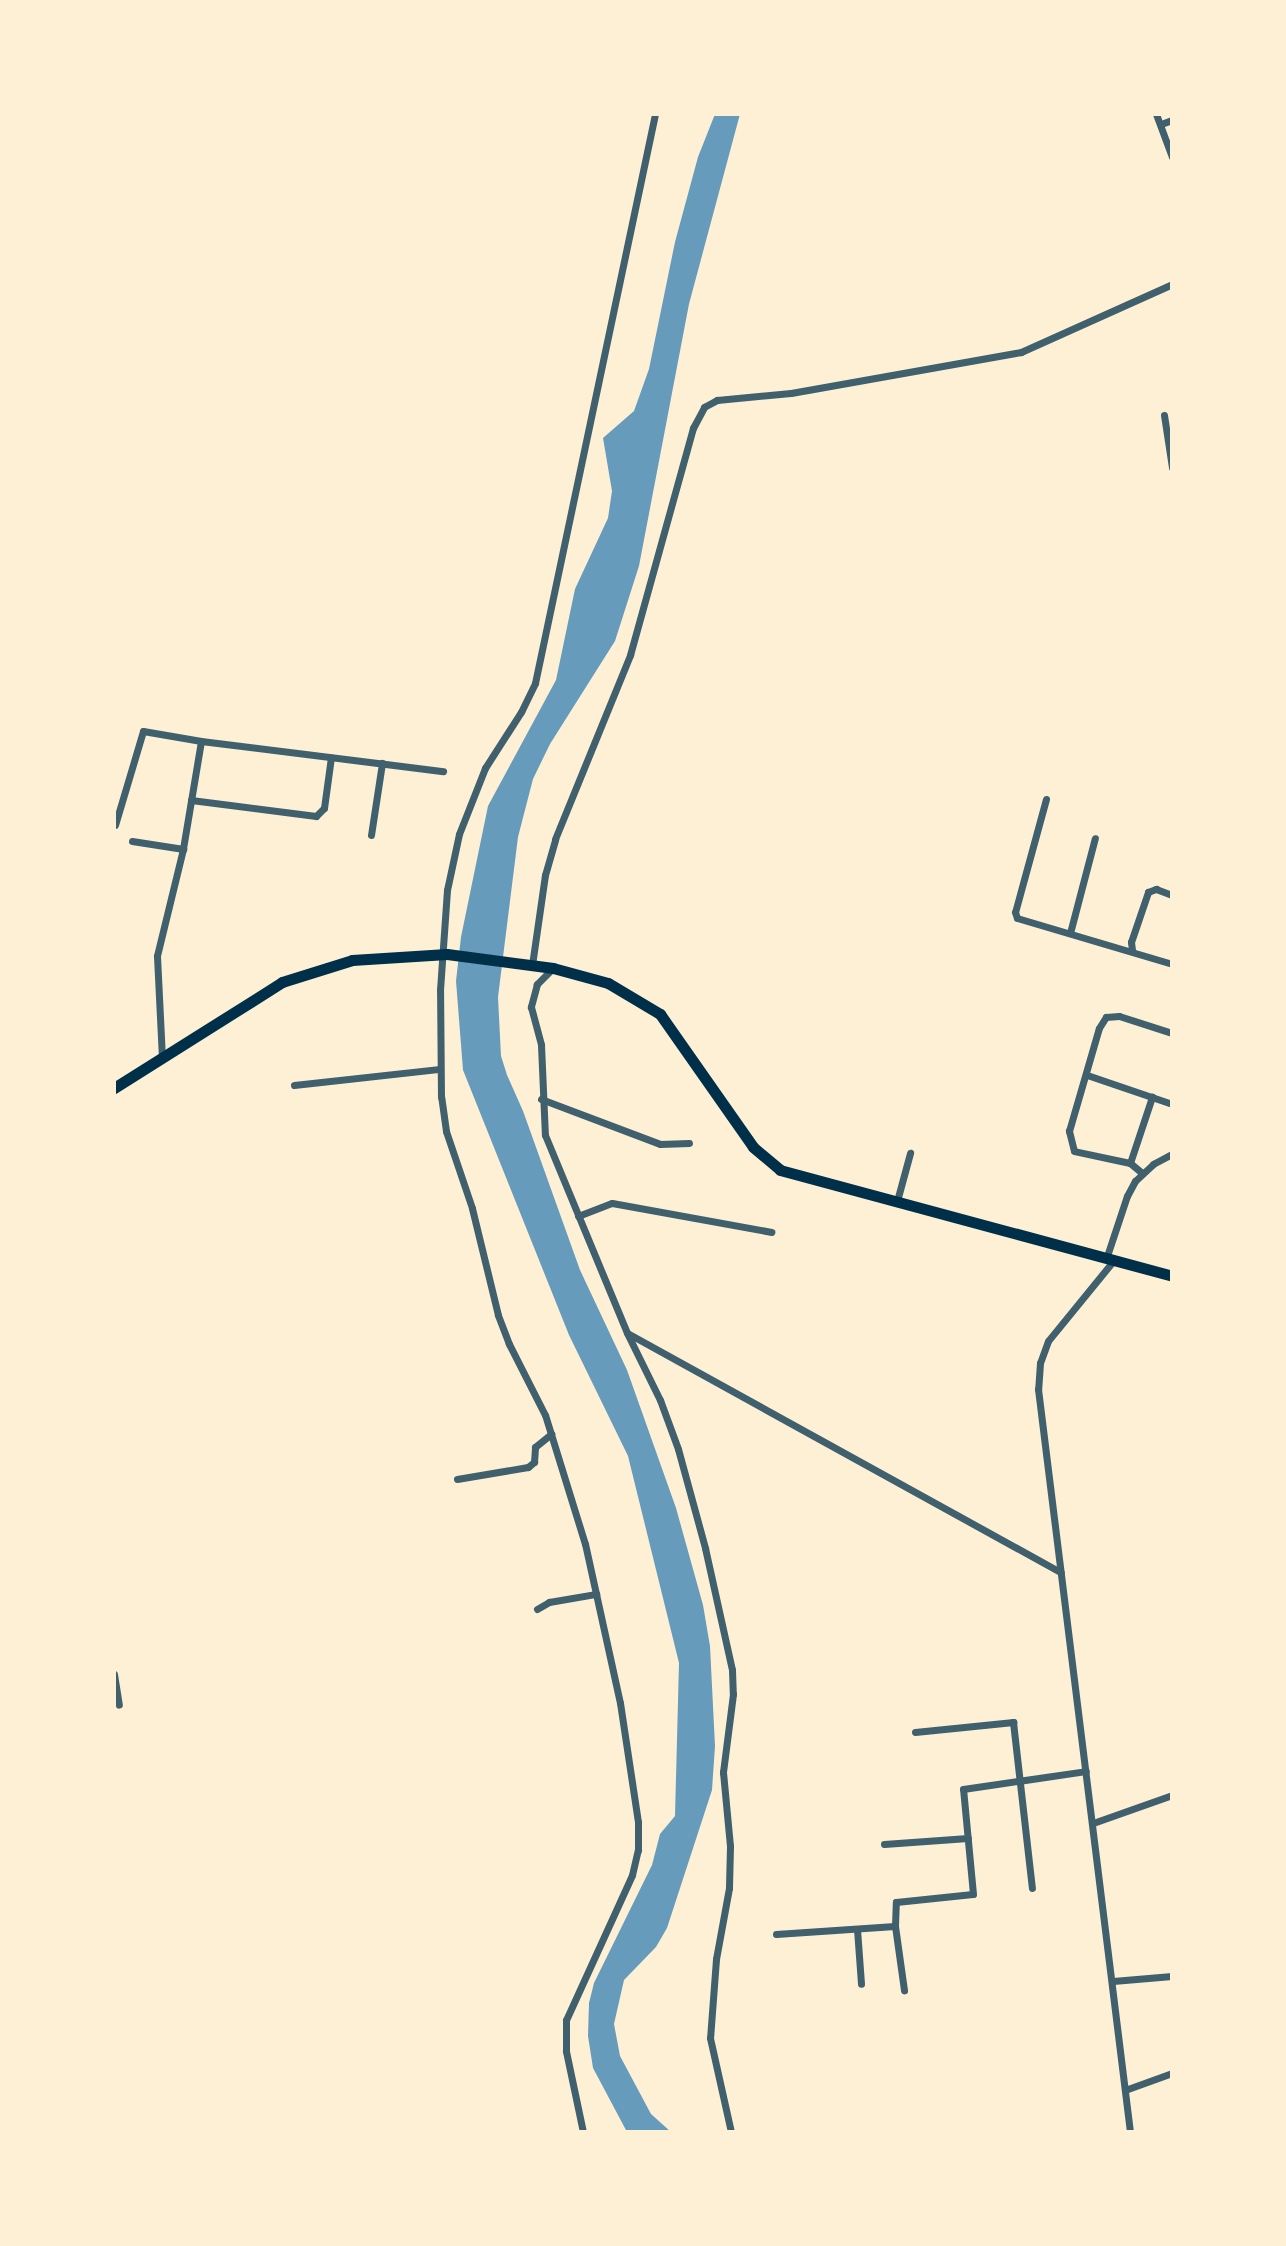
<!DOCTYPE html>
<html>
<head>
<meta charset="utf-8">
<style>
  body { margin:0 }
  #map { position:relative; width:1286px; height:2246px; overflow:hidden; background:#fdf0d5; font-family:"Zilla Slab",serif }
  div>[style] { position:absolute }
  .water>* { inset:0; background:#669bbc }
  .minor>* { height:7px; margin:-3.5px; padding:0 3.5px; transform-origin:3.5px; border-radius:3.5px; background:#3f606c }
  .primary>* { height:11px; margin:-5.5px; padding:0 5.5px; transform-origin:5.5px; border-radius:5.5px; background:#003049 }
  span { translate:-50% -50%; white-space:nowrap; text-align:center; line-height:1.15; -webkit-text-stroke:6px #fdf0d5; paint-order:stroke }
  .frame { position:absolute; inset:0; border:116px solid #fdf0d5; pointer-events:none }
</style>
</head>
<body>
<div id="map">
  <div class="water">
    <div style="clip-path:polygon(715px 114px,740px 114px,689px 304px,639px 566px,615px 641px,550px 744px,533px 779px,518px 837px,498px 997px,501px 1056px,507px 1075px,523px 1111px,580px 1270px,627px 1370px,676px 1508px,703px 1605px,710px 1646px,715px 1746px,712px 1790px,667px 1928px,656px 1947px,624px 1980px,614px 2024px,620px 2056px,651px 2114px,671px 2132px,627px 2132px,593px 2068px,588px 2036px,589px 2003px,594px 1983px,652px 1865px,660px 1834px,675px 1816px,679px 1663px,628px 1456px,569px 1335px,463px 1070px,456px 981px,461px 937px,488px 806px,556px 680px,575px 589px,608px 518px,612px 491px,603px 438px,634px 411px,649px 369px,675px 242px,698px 157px)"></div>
  </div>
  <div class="minor">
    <div style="left:1156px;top:114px;width:46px;rotate:69.6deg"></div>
    <div style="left:1161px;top:124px;width:12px;rotate:-20deg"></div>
    <div style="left:1164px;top:415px;width:53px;rotate:81.3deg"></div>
    <div style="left:201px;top:741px;width:244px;rotate:7.1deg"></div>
    <div style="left:1046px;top:799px;width:117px;rotate:105.3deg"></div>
    <div style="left:1015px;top:912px;width:6px;rotate:72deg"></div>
    <div style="left:1017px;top:918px;width:162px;rotate:16.5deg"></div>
    <div style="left:191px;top:800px;width:126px;rotate:7.3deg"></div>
    <div style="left:316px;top:816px;width:11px;rotate:-45deg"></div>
    <div style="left:324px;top:808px;width:51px;rotate:-82.2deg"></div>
    <div style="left:115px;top:825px;width:98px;rotate:-73.4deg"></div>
    <div style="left:143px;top:731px;width:59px;rotate:9.8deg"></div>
    <div style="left:201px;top:741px;width:109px;rotate:99.5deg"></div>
    <div style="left:183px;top:849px;width:110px;rotate:103.7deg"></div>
    <div style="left:157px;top:956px;width:101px;rotate:87.2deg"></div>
    <div style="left:371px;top:835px;width:73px;rotate:-81.3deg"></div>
    <div style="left:132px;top:841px;width:52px;rotate:8.9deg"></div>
    <div style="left:1070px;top:933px;width:98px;rotate:-75.3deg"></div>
    <div style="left:1132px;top:950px;width:8px;rotate:-97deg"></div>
    <div style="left:1131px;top:942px;width:53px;rotate:-71.2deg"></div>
    <div style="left:1148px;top:892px;width:9px;rotate:-21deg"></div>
    <div style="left:1156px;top:889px;width:17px;rotate:21deg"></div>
    <div style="left:532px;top:965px;width:91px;rotate:-81.8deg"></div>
    <div style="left:545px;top:875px;width:37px;rotate:-74deg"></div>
    <div style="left:555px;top:839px;width:199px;rotate:-67.8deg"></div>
    <div style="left:630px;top:655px;width:236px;rotate:-74.5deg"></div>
    <div style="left:693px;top:428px;width:24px;rotate:-62deg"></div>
    <div style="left:704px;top:407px;width:15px;rotate:-28deg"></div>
    <div style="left:717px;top:400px;width:74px;rotate:-5.4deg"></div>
    <div style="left:791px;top:393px;width:234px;rotate:-10.1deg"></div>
    <div style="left:1021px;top:352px;width:166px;rotate:-24.2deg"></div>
    <div style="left:553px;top:968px;width:23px;rotate:135deg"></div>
    <div style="left:537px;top:984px;width:24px;rotate:105deg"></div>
    <div style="left:531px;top:1007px;width:39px;rotate:75deg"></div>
    <div style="left:541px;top:1045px;width:90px;rotate:87.5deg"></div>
    <div style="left:545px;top:1135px;width:214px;rotate:67.5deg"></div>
    <div style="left:627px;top:1333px;width:75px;rotate:63.8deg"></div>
    <div style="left:660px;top:1400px;width:52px;rotate:69.8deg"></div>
    <div style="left:678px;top:1449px;width:103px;rotate:74.7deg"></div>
    <div style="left:705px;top:1548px;width:125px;rotate:77.5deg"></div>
    <div style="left:732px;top:1670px;width:24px;rotate:88deg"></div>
    <div style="left:733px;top:1694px;width:79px;rotate:97.3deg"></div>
    <div style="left:723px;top:1772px;width:74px;rotate:84.6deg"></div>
    <div style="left:730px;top:1846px;width:42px;rotate:91.4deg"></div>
    <div style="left:729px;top:1888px;width:72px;rotate:100.4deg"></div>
    <div style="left:716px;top:1959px;width:79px;rotate:94.3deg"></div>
    <div style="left:710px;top:2038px;width:96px;rotate:77.4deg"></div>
    <div style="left:1087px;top:1075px;width:90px;rotate:18.8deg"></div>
    <div style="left:294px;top:1085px;width:147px;rotate:-6.3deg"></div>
    <div style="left:541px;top:1099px;width:127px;rotate:20.7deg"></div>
    <div style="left:660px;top:1144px;width:29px;rotate:-2deg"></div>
    <div style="left:1130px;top:1163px;width:70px;rotate:-71.6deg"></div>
    <div style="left:1142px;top:1173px;width:16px;rotate:-140deg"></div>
    <div style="left:1130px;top:1163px;width:57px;rotate:-167.9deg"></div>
    <div style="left:1074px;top:1151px;width:21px;rotate:-104deg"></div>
    <div style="left:1069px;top:1131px;width:107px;rotate:-73.8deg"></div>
    <div style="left:1099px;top:1028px;width:13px;rotate:-58deg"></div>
    <div style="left:1106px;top:1017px;width:13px;rotate:-4deg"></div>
    <div style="left:1119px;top:1016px;width:56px;rotate:17.8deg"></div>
    <div style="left:897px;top:1201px;width:50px;rotate:-74.8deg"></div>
    <div style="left:578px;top:1216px;width:36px;rotate:-21deg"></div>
    <div style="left:612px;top:1203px;width:162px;rotate:10.3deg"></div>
    <div style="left:1107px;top:1256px;width:63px;rotate:-71.6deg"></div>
    <div style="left:1127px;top:1196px;width:17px;rotate:-62deg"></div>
    <div style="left:1135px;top:1181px;width:25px;rotate:-43deg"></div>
    <div style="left:1153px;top:1164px;width:21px;rotate:-28deg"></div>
    <div style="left:1114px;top:1260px;width:104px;rotate:129.2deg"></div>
    <div style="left:1048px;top:1341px;width:23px;rotate:110deg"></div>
    <div style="left:1040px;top:1363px;width:26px;rotate:94deg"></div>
    <div style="left:1038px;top:1389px;width:749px;rotate:82.94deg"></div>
    <div style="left:629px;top:1334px;width:493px;rotate:28.9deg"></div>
    <div style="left:457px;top:1479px;width:72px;rotate:-9.6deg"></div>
    <div style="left:528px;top:1467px;width:8px;rotate:-40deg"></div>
    <div style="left:534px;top:1462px;width:15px;rotate:-86deg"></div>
    <div style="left:535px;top:1447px;width:21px;rotate:-39deg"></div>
    <div style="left:537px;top:1609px;width:14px;rotate:-30deg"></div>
    <div style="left:549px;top:1602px;width:48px;rotate:-9.7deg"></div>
    <div style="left:114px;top:1674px;width:31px;rotate:81deg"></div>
    <div style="left:915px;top:1732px;width:99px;rotate:-5.8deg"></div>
    <div style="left:1013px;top:1722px;width:167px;rotate:83.5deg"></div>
    <div style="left:1093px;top:1823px;width:84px;rotate:-19.5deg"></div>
    <div style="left:884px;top:1844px;width:84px;rotate:-4.1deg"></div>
    <div style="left:895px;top:1926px;width:65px;rotate:82deg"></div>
    <div style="left:857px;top:1929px;width:55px;rotate:85.8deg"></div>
    <div style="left:776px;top:1934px;width:119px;rotate:-3.8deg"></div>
    <div style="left:895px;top:1926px;width:24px;rotate:-88deg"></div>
    <div style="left:896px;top:1902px;width:77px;rotate:-5.9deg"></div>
    <div style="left:973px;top:1894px;width:105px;rotate:-95.4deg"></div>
    <div style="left:963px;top:1789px;width:124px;rotate:-8.3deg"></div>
    <div style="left:1113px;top:1981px;width:59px;rotate:-4.8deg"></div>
    <div style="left:1125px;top:2090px;width:50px;rotate:-19.9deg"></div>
    <div style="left:583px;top:2132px;width:83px;rotate:-101.9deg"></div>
    <div style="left:566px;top:2051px;width:31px;rotate:-90deg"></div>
    <div style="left:566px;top:2020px;width:159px;rotate:-65.5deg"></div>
    <div style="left:632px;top:1875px;width:26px;rotate:-77deg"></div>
    <div style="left:638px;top:1850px;width:28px;rotate:-90deg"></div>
    <div style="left:638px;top:1822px;width:120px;rotate:-98.6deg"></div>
    <div style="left:620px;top:1703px;width:163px;rotate:-102.4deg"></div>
    <div style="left:585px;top:1544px;width:135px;rotate:-107.2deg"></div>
    <div style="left:545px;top:1415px;width:80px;rotate:-116.9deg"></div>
    <div style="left:509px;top:1344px;width:31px;rotate:-111deg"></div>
    <div style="left:498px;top:1315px;width:110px;rotate:-103.7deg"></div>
    <div style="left:472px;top:1208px;width:81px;rotate:-108.7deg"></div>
    <div style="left:446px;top:1131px;width:34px;rotate:-98deg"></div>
    <div style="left:441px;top:1097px;width:107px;rotate:-90.5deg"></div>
    <div style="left:440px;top:990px;width:100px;rotate:-86deg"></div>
    <div style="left:447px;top:890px;width:57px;rotate:-77.9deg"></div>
    <div style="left:459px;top:834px;width:71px;rotate:-68.5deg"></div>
    <div style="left:485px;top:768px;width:67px;rotate:-57.3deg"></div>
    <div style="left:521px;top:712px;width:32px;rotate:-64deg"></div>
    <div style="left:535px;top:683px;width:582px;rotate:-78.09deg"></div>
  </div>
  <div class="primary">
    <div style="left:114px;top:1088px;width:199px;rotate:-32.2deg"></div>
    <div style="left:282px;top:982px;width:73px;rotate:-17.4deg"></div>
    <div style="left:352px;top:960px;width:95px;rotate:-3.6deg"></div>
    <div style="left:447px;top:954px;width:107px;rotate:7.5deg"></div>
    <div style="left:553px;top:968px;width:57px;rotate:15.3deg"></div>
    <div style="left:608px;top:983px;width:61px;rotate:30.8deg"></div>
    <div style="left:660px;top:1014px;width:162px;rotate:55deg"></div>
    <div style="left:753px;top:1147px;width:35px;rotate:40deg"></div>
    <div style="left:780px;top:1170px;width:406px;rotate:15.1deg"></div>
  </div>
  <div class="frame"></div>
</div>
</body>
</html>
